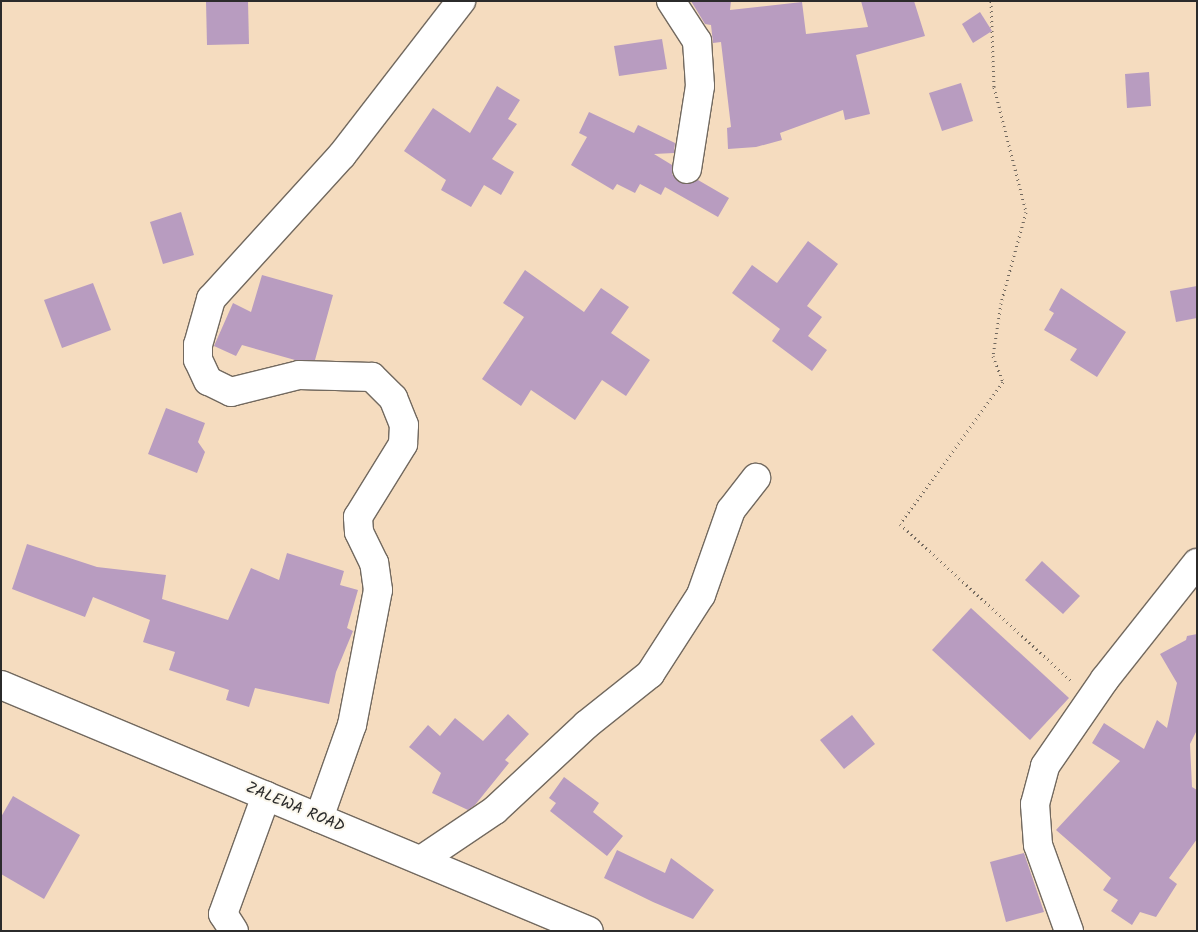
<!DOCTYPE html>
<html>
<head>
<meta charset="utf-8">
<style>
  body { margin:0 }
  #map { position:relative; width:1198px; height:932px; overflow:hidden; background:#f5dcbf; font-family:Kalam,sans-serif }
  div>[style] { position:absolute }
  .building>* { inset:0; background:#b89cc0 }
  .path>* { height:3px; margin-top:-1.5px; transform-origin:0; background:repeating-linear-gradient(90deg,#72695f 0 1px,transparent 0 5px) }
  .roads { filter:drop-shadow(1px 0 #72695f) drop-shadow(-1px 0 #72695f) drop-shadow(0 1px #72695f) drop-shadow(0 -1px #72695f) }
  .minor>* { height:28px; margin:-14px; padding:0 14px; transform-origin:14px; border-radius:14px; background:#fff }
  .trunk>* { height:28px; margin:-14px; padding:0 14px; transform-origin:14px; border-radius:14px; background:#fff }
  span { translate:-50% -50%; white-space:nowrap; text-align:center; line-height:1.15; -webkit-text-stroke:4px #fbf7ec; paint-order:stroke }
  .street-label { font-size:16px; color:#2b2b2b }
  .frame { position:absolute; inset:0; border:2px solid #2b2b2b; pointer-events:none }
</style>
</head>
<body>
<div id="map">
  <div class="building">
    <div style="clip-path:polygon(206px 1px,248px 1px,249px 44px,207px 45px)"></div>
    <div style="clip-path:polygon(691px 1px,731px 1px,730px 10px,802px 2px,806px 34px,868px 27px,861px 1px,914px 1px,925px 36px,856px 55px,870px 114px,845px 120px,843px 110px,780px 133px,782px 140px,756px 147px,728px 149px,727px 128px,731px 127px,721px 42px,713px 43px,711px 25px,705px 24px)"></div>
    <div style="clip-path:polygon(980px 12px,992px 31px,973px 43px,962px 24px)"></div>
    <div style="clip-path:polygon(662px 39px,667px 69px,619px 76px,614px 46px)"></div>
    <div style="clip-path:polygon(1149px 72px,1151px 106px,1127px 108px,1125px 74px)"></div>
    <div style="clip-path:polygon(961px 83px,973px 121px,942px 131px,929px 93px)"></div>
    <div style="clip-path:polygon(497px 86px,520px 100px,508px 119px,517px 124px,492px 159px,514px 172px,501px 195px,484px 185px,471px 207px,441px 190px,446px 180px,404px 151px,433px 108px,470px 133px)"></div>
    <div style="clip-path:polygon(589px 112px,634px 133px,638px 125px,675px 143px,674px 153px,654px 154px,672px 165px,672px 174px,678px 181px,685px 184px,698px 180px,729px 198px,718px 217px,665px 187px,661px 195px,640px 184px,635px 193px,617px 184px,613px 190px,571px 165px,587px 137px,579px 133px)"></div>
    <div style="clip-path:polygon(181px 212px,194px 255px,163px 264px,150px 222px)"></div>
    <div style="clip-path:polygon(808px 241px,838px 264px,807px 306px,822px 317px,808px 336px,827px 350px,812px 371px,772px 341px,780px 329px,732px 293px,752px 265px,777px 283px)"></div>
    <div style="clip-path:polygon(525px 270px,584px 312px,601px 288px,629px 307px,611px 333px,650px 360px,626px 396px,602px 380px,575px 420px,531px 390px,521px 406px,482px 379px,524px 317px,503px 303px)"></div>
    <div style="clip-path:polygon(262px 275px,333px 295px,315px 360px,295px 360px,242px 345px,236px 356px,214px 346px,233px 303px,251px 312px)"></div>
    <div style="clip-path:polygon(93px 283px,111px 330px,62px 348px,44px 300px)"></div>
    <div style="clip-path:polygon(1197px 286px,1197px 318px,1176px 322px,1170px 291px)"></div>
    <div style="clip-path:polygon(1061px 288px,1126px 332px,1097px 377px,1070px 360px,1077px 349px,1044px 330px,1054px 313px,1049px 310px)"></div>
    <div style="clip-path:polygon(166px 408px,205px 423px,198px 442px,205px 452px,197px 473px,148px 454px)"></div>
    <div style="clip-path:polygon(27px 544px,97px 567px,166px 575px,162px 599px,228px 620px,251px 568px,279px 580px,287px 553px,344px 571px,340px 585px,358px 590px,347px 628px,353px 631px,336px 672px,329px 704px,255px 688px,249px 707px,226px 700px,229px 690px,169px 670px,175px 652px,143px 642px,150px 620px,93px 597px,85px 617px,12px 589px)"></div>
    <div style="clip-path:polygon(1042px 561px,1080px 596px,1063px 614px,1025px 580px)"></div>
    <div style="clip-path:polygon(971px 608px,1069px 698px,1030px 740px,932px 650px)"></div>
    <div style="clip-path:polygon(1197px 634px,1197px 730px,1190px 744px,1192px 787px,1197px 790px,1197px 839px,1169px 878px,1177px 884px,1156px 917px,1140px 912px,1132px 925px,1111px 911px,1118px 900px,1103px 890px,1111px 878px,1056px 830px,1120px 761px,1092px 743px,1104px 723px,1144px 749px,1157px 720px,1167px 728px,1177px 683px,1160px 654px,1186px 640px,1187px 636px)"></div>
    <div style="clip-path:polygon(508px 714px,529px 734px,505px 760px,509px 763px,475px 805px,468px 810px,432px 793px,441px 773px,409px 747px,428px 725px,440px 736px,455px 718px,483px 741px)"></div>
    <div style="clip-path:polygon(852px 715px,875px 744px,844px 769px,820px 740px)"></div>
    <div style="clip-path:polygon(564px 777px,599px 803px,593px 812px,623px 836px,607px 856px,550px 811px,556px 803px,549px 798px)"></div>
    <div style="clip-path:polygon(13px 796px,80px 835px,44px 899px,1px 874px,1px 817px)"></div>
    <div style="clip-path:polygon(617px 850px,665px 873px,671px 858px,714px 890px,693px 919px,653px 902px,604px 878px)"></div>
    <div style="clip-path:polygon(1024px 853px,1044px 912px,1006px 922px,990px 862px)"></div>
  </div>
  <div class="path">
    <div style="left:991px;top:1px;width:86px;rotate:88deg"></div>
    <div style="left:994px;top:87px;width:129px;rotate:75.6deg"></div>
    <div style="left:1026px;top:212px;width:94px;rotate:105.4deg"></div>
    <div style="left:1001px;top:303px;width:54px;rotate:98.6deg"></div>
    <div style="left:993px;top:356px;width:28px;rotate:69deg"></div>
    <div style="left:1003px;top:382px;width:175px;rotate:126deg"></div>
    <div style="left:900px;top:524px;width:231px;rotate:42.5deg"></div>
  </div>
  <div class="roads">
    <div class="minor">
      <div style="left:671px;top:1px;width:48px;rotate:57deg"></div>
      <div style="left:697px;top:41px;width:45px;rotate:86.2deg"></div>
      <div style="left:700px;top:86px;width:84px;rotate:98.9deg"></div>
      <div style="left:319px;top:818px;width:99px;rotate:-70.5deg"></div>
      <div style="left:352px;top:725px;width:137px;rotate:-79.1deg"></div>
      <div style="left:378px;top:590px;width:27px;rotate:-98deg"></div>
      <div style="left:374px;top:563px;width:34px;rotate:-116deg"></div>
      <div style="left:359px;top:532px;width:15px;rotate:-94deg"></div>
      <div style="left:358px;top:517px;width:86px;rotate:-58.3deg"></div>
      <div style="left:403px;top:444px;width:19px;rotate:-87deg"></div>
      <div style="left:404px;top:425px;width:29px;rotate:-112deg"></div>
      <div style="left:393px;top:398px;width:30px;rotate:-135deg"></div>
      <div style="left:372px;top:377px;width:73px;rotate:-178.4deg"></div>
      <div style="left:299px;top:375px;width:70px;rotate:166deg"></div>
      <div style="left:231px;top:392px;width:25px;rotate:-154deg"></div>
      <div style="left:208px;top:381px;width:23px;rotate:-115deg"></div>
      <div style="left:198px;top:360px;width:15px;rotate:-90deg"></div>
      <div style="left:198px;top:345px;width:48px;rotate:-74.2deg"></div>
      <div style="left:211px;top:299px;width:195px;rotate:-47.7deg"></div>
      <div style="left:342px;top:155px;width:195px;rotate:-52.3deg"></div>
      <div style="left:421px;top:860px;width:89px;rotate:-34deg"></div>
      <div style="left:495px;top:810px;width:125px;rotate:-43deg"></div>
      <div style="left:586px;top:725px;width:82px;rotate:-38.6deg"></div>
      <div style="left:650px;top:674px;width:94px;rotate:-57.2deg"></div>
      <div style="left:701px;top:595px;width:90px;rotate:-70.6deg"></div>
      <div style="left:731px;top:510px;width:41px;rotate:-52deg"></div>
      <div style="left:234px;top:931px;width:20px;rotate:-123deg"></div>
      <div style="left:223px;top:914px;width:126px;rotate:-70deg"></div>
      <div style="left:1069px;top:931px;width:91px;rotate:-109.8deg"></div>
      <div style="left:1038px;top:845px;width:41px;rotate:-94.2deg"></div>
      <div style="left:1035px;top:804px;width:39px;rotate:-75deg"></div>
      <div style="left:1045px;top:766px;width:106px;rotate:-55.4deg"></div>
      <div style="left:1105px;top:679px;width:148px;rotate:-51.6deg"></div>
    </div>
    <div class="trunk">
      <div style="left:1px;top:685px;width:637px;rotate:22.7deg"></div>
    </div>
  </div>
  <div class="street-label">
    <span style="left:295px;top:808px;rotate:23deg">ZALEWA ROAD</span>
  </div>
  <div class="frame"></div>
</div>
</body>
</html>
